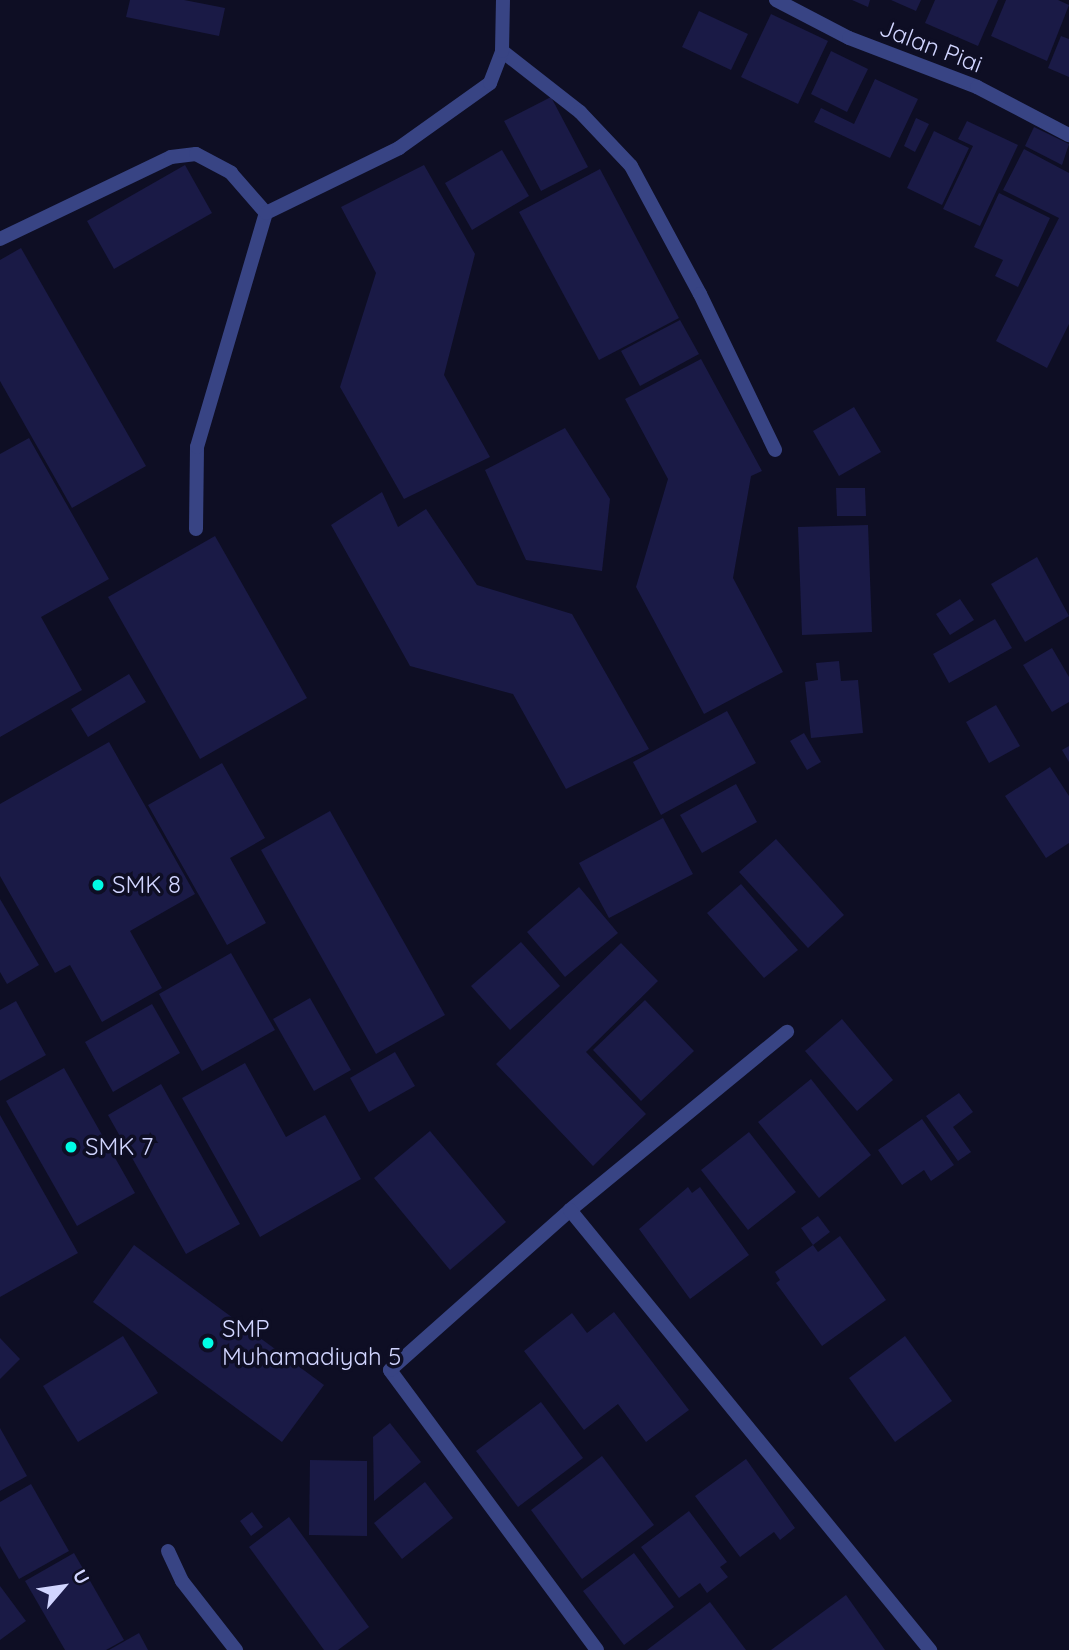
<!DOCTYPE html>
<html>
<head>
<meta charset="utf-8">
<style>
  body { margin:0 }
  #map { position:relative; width:1069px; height:1650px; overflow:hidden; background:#0e0e24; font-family:Quicksand,sans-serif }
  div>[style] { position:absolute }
  .building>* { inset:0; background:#1a1a46 }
  .service>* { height:14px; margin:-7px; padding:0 7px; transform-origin:7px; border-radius:7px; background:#384484 }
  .minor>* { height:14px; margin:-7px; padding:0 7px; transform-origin:7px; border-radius:7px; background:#384484 }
  .tertiary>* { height:14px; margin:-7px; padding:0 7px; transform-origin:7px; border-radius:7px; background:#384484 }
  .dots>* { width:19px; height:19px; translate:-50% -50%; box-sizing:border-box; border:4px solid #0e0e24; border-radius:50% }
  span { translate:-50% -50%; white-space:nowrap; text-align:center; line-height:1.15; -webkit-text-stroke:7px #0e0e24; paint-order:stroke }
  .street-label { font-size:24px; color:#d1d5ff }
  .poi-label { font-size:24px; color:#d1d5ff }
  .left { translate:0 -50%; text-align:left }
  .north { position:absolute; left:28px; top:1552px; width:70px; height:70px; -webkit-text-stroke:5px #0e0e24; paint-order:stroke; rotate:61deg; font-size:19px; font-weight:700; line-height:28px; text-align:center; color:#d1d5ff }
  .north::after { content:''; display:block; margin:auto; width:24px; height:32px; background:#d1d5ff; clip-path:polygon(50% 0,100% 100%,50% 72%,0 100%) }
</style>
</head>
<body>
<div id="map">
  <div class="building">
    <div style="clip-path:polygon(130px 0,184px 0,225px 8px,219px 36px,126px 17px)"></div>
    <div style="clip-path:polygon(852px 0,870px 0,868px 7px)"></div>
    <div style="clip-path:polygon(891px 0,921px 0,916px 11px)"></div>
    <div style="clip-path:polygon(935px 0,998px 0,978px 46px,925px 23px)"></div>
    <div style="clip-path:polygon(1006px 0,1058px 0,1069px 5px,1047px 61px,991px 36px)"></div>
    <div style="clip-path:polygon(699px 11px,748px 34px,731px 70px,682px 47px)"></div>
    <div style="clip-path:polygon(771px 14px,828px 41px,798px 104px,741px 77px)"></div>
    <div style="clip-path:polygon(1061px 36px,1069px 39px,1069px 77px,1048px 68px)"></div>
    <div style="clip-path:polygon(831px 51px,868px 69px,847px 112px,811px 94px)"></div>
    <div style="clip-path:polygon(875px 79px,918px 99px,890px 158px,814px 122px,821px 108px,854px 124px)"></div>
    <div style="clip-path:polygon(551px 97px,588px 167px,541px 191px,504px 121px)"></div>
    <div style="clip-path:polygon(916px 118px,929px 124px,915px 152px,904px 146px)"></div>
    <div style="clip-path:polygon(967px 121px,1018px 145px,980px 226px,943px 209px,973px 146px,958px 139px)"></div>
    <div style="clip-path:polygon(1034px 127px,1069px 144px,1062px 165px,1025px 146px)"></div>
    <div style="clip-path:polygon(934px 131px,969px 148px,942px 205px,907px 188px)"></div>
    <div style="clip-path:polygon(1024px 149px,1069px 173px,1069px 324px,1047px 368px,996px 341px,1059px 218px,1003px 190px)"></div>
    <div style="clip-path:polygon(502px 150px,529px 196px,472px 230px,445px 183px)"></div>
    <div style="clip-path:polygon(185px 165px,212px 213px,114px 269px,87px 221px)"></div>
    <div style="clip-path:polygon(424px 165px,475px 254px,444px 375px,490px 457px,404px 499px,340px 387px,376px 273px,341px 207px)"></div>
    <div style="clip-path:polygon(600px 169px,679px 318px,599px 360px,519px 212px)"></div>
    <div style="clip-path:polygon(999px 193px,1050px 218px,1018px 287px,995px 276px,1003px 260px,974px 247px)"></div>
    <div style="clip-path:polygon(21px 248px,146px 466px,72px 508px,0 381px,0 260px)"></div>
    <div style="clip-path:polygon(680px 320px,699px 354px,640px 386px,621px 351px)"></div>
    <div style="clip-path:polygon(701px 359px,762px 471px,751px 476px,733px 578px,783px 672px,704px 714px,636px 587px,668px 479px,625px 399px)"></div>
    <div style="clip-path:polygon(854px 407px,881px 452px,839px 476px,813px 431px)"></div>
    <div style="clip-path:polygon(565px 428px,610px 499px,602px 571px,526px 560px,485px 470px)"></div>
    <div style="clip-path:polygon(29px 438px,109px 579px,41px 617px,82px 690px,0 737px,0 454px)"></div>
    <div style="clip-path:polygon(836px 488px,865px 488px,866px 516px,837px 516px)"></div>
    <div style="clip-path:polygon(382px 492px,398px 527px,426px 509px,477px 585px,572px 614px,649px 749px,566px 789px,513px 694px,410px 666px,331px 525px)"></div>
    <div style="clip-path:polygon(868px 525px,872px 632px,802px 635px,798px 527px)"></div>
    <div style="clip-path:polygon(215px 536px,307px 698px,200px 759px,108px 597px)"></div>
    <div style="clip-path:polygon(1037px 557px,1069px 616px,1025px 642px,991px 584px)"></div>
    <div style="clip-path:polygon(960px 599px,974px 620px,950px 635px,936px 614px)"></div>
    <div style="clip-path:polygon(995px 619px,1012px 648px,949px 683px,933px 654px)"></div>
    <div style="clip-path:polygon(1052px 648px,1069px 677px,1069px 702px,1052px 712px,1023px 665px)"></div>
    <div style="clip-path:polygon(839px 661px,841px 681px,858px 680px,863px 733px,811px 738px,805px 682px,818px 680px,816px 663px)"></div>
    <div style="clip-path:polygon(129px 674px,146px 702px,88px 737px,71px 709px)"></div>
    <div style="clip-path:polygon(996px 705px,1020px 746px,989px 763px,966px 722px)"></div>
    <div style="clip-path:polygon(727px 711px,756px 763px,661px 815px,633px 762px)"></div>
    <div style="clip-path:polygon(804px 733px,821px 762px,807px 770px,790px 741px)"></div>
    <div style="clip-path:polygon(109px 742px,195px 894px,130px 931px,162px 988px,102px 1022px,70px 965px,55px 973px,0 876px,0 804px)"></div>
    <div style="clip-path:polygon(1069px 746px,1069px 762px,1062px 750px)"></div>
    <div style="clip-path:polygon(222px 763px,265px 838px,230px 858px,266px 923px,227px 945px,148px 805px)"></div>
    <div style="clip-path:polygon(1050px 767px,1069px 796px,1069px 843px,1046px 858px,1005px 796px)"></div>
    <div style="clip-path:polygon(736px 784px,757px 822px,702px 853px,680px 815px)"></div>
    <div style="clip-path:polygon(330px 811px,445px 1015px,376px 1054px,261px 850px)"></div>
    <div style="clip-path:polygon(663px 818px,693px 874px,609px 918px,579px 863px)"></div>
    <div style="clip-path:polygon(776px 839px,844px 915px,808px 948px,739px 872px)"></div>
    <div style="clip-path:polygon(741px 884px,798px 950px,764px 978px,707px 913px)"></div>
    <div style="clip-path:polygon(579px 887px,618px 933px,565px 977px,527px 932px)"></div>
    <div style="clip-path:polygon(0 899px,39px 965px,7px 984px,0 972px)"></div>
    <div style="clip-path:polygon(521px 942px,560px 986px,510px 1030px,471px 986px)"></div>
    <div style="clip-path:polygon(621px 943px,658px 981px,586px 1052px,646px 1114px,593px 1166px,496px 1064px)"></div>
    <div style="clip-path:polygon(231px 953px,275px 1030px,202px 1071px,159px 994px)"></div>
    <div style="clip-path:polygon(310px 998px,351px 1070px,314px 1091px,273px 1019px)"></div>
    <div style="clip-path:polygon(645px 1000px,694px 1051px,641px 1101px,593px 1050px)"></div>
    <div style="clip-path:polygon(16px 1001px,46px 1055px,0 1081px,0 1010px)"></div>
    <div style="clip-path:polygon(152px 1004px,180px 1053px,113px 1092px,85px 1042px)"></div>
    <div style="clip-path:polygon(842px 1019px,893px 1080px,857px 1111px,805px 1051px)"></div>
    <div style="clip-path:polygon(395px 1052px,415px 1086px,369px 1112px,350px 1078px)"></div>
    <div style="clip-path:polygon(245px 1063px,286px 1137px,325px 1115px,361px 1179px,260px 1237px,182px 1098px)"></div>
    <div style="clip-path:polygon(64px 1068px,135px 1193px,77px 1226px,6px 1101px)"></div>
    <div style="clip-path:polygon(811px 1079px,871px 1155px,819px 1198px,758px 1122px)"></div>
    <div style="clip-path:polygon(161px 1084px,240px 1224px,186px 1254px,108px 1115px)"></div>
    <div style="clip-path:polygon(959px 1093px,973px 1112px,953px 1127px,971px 1152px,958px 1161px,926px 1116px)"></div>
    <div style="clip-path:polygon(0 1115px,78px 1253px,0 1297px)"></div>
    <div style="clip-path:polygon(922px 1119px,954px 1165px,931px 1181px,924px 1170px,902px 1185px,878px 1150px)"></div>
    <div style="clip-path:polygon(430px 1131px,506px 1222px,450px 1270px,374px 1178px)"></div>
    <div style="clip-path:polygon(749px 1132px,796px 1192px,748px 1230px,701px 1170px)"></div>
    <div style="clip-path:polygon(688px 1187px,692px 1193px,700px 1187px,749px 1255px,690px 1299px,639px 1229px)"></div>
    <div style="clip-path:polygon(818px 1216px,830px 1232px,813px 1245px,801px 1228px)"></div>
    <div style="clip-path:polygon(840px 1236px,886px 1300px,822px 1346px,776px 1283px,780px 1280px,775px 1272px,813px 1245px,818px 1252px)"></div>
    <div style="clip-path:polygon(134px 1245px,324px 1385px,282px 1442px,93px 1302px)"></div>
    <div style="clip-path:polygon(614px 1312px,689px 1410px,646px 1442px,618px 1404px,584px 1430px,524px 1351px,572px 1313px,587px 1333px)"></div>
    <div style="clip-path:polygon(123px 1336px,158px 1393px,78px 1442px,43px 1386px)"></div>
    <div style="clip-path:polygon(905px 1336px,952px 1401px,895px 1442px,849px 1378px)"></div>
    <div style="clip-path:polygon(0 1338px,20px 1359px,0 1379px)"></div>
    <div style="clip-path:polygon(541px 1402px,583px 1458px,518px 1507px,476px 1451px)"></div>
    <div style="clip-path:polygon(390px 1423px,421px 1462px,374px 1501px,373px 1437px)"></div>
    <div style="clip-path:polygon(0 1428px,27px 1476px,0 1491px)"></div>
    <div style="clip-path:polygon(602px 1456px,654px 1525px,582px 1579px,531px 1510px)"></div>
    <div style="clip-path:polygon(746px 1459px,795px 1528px,780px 1540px,774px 1532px,740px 1557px,695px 1496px)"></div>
    <div style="clip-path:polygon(310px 1460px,367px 1461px,367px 1536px,309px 1535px)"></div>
    <div style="clip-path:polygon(425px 1482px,453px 1518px,402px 1559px,374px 1523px)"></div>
    <div style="clip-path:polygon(31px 1484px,69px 1551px,19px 1579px,0 1546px,0 1502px)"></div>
    <div style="clip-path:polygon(689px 1511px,727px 1562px,720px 1567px,728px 1577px,707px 1593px,700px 1583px,679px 1598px,641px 1547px)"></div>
    <div style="clip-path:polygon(252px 1512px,263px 1527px,251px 1536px,240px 1521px)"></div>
    <div style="clip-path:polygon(289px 1517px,369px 1627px,338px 1650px,324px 1650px,249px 1547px)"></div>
    <div style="clip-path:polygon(74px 1553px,124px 1640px,106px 1650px,65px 1650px,25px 1581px)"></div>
    <div style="clip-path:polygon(634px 1553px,674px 1607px,624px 1645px,583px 1591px)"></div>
    <div style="clip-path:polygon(0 1586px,26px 1621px,0 1640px)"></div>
    <div style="clip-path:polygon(846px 1595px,885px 1650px,771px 1650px)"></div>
    <div style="clip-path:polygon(710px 1602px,746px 1650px,647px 1650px)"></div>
    <div style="clip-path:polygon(139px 1633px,148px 1650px,109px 1650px)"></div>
  </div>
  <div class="service">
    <div style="left:196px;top:529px;width:82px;rotate:-89.3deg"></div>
    <div style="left:197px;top:447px;width:244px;rotate:-73.6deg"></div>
  </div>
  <div class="minor">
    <div style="left:502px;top:51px;width:99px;rotate:38deg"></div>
    <div style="left:580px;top:112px;width:74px;rotate:46.6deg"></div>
    <div style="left:631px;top:166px;width:145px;rotate:61.7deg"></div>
    <div style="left:700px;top:294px;width:173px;rotate:64.3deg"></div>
    <div style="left:0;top:239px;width:190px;rotate:-25.6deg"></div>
    <div style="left:171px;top:157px;width:25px;rotate:-7deg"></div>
    <div style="left:196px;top:154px;width:40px;rotate:28deg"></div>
    <div style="left:231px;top:173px;width:53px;rotate:48.8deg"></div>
    <div style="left:266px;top:213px;width:148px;rotate:-26deg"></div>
    <div style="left:399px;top:148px;width:112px;rotate:-35.5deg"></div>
    <div style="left:490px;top:83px;width:34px;rotate:-69deg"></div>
    <div style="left:502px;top:51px;width:51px;rotate:-88.9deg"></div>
    <div style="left:570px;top:1210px;width:281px;rotate:-39.4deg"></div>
    <div style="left:168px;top:1551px;width:33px;rotate:65deg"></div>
    <div style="left:182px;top:1581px;width:88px;rotate:52deg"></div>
    <div style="left:597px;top:1650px;width:348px;rotate:-126.5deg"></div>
    <div style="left:390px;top:1370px;width:241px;rotate:-41.6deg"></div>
    <div style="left:570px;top:1210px;width:569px;rotate:50.71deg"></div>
  </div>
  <div class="tertiary">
    <div style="left:776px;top:0;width:82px;rotate:27.5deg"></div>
    <div style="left:849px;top:38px;width:137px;rotate:20.9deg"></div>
    <div style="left:977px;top:87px;width:104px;rotate:27.6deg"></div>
  </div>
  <div class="dots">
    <div style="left:98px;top:885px;background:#00fce5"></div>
    <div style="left:71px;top:1147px;background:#00fce5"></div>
    <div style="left:208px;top:1343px;background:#00fce5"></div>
  </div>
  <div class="street-label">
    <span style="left:931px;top:46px;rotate:21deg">Jalan Piai</span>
  </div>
  <div class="poi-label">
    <span class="left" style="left:112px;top:885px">SMK 8</span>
    <span class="left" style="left:85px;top:1147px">SMK 7</span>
    <span class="left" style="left:222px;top:1343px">SMP<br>Muhamadiyah 5</span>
  </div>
  <div class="north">U</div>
</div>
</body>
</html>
